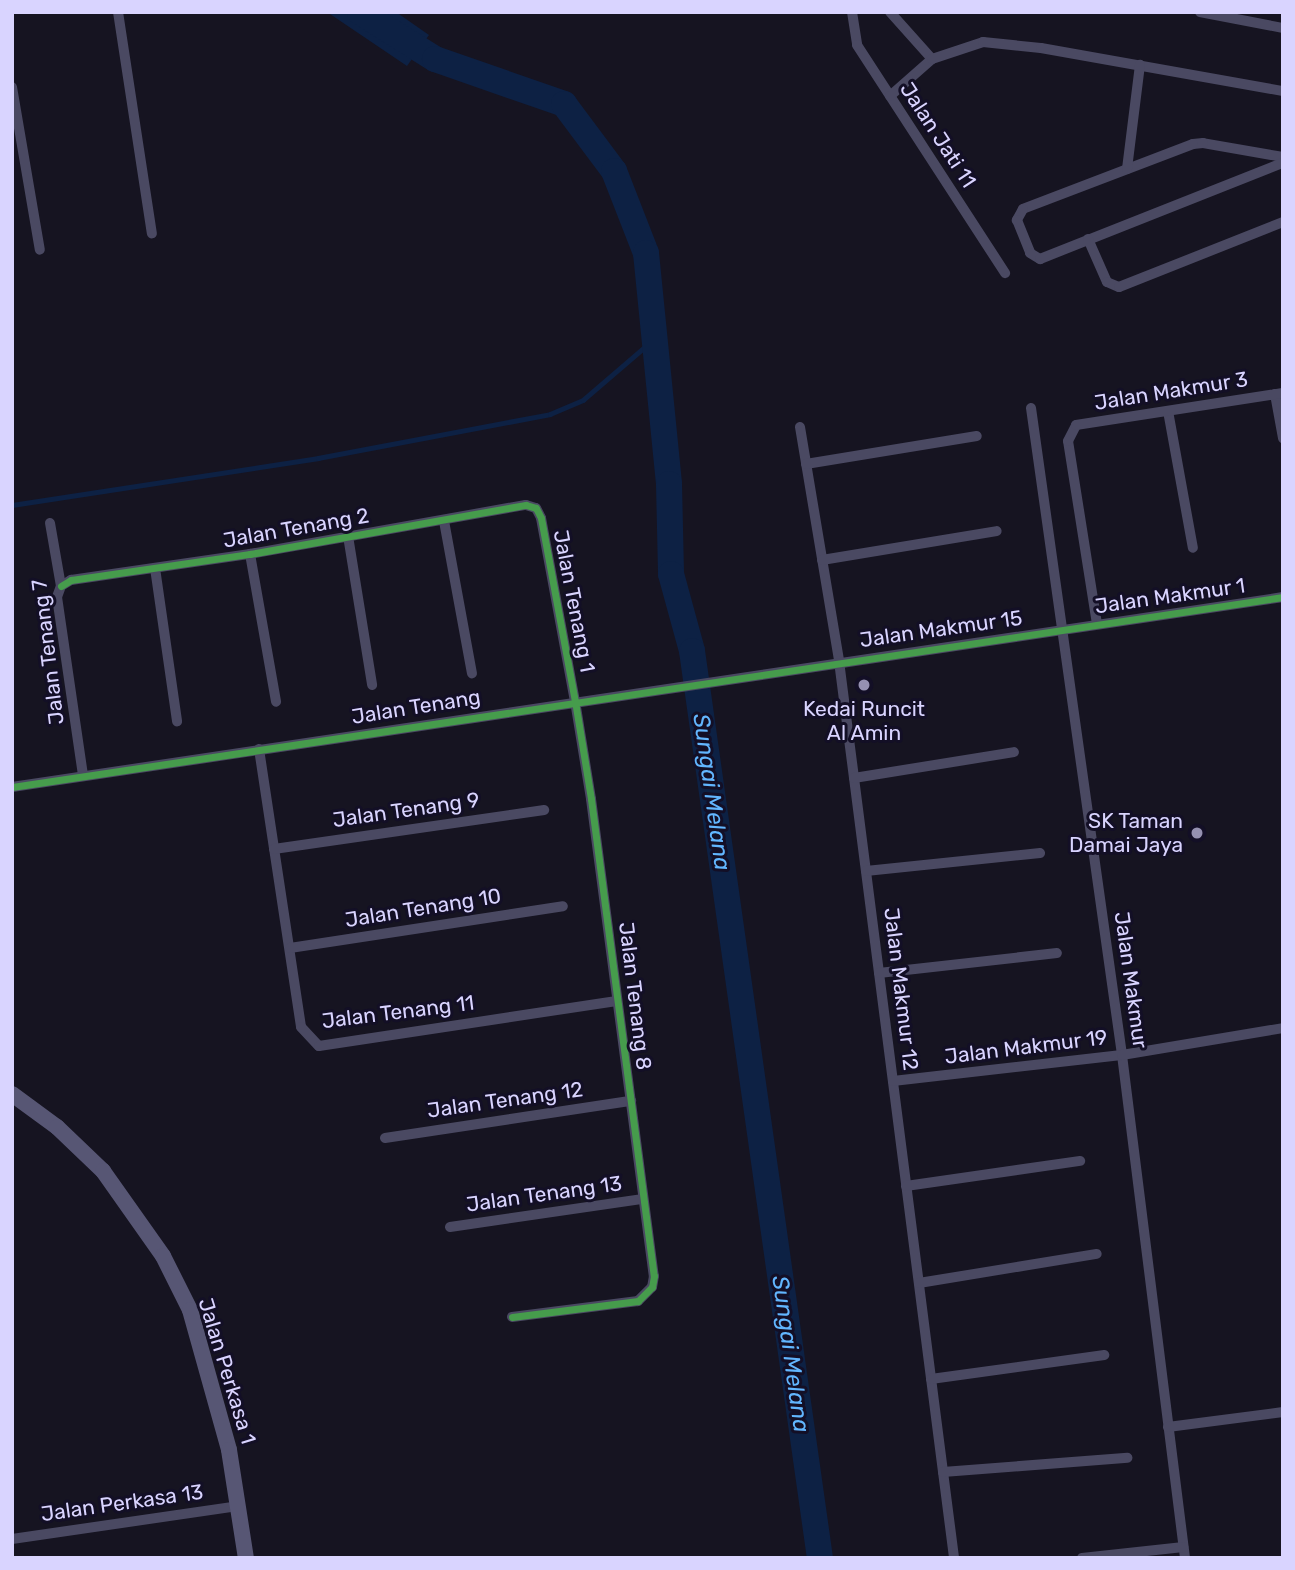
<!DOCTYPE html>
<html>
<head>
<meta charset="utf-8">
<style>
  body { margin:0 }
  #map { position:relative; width:1295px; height:1570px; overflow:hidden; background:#161421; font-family:Rubik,sans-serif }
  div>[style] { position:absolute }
  .water>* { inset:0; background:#0d2144 }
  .stream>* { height:4.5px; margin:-2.25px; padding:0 2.25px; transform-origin:2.25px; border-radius:2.25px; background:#0d2144 }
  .river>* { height:26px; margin:-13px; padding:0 13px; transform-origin:13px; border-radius:13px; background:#0d2144 }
  .street>* { height:10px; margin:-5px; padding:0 5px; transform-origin:5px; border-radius:5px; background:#4a4962 }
  .secondary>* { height:16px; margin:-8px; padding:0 8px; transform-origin:8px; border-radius:8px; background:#575674 }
  .cycleway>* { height:7px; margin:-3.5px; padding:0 3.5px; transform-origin:3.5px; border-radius:3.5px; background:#469c4c }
  .dots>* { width:19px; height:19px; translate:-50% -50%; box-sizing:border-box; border:4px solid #130f26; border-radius:50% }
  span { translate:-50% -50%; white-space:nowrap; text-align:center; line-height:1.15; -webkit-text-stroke:6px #130f26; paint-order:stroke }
  .street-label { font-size:21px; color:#d9d4ff }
  .poi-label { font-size:21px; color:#d9d4ff }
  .right { translate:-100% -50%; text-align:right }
  .water-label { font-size:23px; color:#62b6ff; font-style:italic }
  .frame { position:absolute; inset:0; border:14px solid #d9d4ff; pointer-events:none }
</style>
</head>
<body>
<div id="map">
  <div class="water">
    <div style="clip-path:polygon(327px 12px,396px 12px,429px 35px,407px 66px)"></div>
  </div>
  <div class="stream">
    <div style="left:12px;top:505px;width:310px;rotate:-8.7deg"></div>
    <div style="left:318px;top:458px;width:236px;rotate:-10.7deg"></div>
    <div style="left:550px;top:414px;width:36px;rotate:-23deg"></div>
    <div style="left:583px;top:400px;width:94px;rotate:-40.7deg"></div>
  </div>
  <div class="river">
    <div style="left:360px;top:12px;width:89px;rotate:32.1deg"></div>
    <div style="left:435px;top:59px;width:137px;rotate:19.2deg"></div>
    <div style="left:564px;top:104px;width:84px;rotate:53.3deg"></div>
    <div style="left:614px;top:171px;width:88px;rotate:68.7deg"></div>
    <div style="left:646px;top:253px;width:232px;rotate:84.3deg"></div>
    <div style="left:669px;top:484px;width:90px;rotate:88.7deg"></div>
    <div style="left:671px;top:574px;width:80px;rotate:74.7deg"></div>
    <div style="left:692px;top:651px;width:916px;rotate:81.97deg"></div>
  </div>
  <div class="street">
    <div style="left:118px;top:12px;width:224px;rotate:81.3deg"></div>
    <div style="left:852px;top:12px;width:33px;rotate:81deg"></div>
    <div style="left:857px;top:45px;width:272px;rotate:57deg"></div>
    <div style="left:890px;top:12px;width:63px;rotate:48.2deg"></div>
    <div style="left:1200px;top:12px;width:85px;rotate:10.9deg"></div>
    <div style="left:12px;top:87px;width:165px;rotate:80.3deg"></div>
    <div style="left:890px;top:96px;width:56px;rotate:-41.4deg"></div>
    <div style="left:932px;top:59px;width:54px;rotate:-18.4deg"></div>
    <div style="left:983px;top:42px;width:58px;rotate:5.9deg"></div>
    <div style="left:1041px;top:48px;width:246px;rotate:10.1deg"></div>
    <div style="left:1283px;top:157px;width:81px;rotate:-170.1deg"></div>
    <div style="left:1203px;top:143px;width:10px;rotate:174deg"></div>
    <div style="left:1193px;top:144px;width:182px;rotate:159.1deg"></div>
    <div style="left:1023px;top:209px;width:13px;rotate:119deg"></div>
    <div style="left:1017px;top:220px;width:35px;rotate:68deg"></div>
    <div style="left:1030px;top:253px;width:12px;rotate:31deg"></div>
    <div style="left:1040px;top:259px;width:261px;rotate:-21.6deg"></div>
    <div style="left:1127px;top:169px;width:105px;rotate:-82.9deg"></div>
    <div style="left:1088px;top:239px;width:47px;rotate:66.2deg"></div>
    <div style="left:1107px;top:282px;width:13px;rotate:23deg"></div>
    <div style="left:1119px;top:287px;width:176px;rotate:-21.6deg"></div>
    <div style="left:1275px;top:394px;width:45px;rotate:79.7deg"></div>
    <div style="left:1031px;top:408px;width:653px;rotate:81.99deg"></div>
    <div style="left:1122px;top:1055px;width:507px;rotate:82.86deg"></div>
    <div style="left:1168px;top:411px;width:139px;rotate:79.7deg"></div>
    <div style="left:800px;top:427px;width:237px;rotate:80.5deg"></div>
    <div style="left:839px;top:661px;width:904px;rotate:82.69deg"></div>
    <div style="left:806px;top:464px;width:173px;rotate:-9.3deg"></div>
    <div style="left:444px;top:521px;width:155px;rotate:79.6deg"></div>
    <div style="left:50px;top:523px;width:64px;rotate:80.1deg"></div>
    <div style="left:61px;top:586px;width:12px;rotate:110deg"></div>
    <div style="left:57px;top:597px;width:181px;rotate:81.7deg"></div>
    <div style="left:348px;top:536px;width:151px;rotate:80.8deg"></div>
    <div style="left:250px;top:554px;width:150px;rotate:80deg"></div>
    <div style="left:822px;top:560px;width:177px;rotate:-9.4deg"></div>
    <div style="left:155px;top:568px;width:155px;rotate:81.8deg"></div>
    <div style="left:61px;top:586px;width:12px;rotate:-31deg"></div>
    <div style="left:71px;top:580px;width:181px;rotate:-8.3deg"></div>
    <div style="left:250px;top:554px;width:280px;rotate:-10.1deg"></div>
    <div style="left:526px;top:505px;width:10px;rotate:17deg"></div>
    <div style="left:536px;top:508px;width:11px;rotate:63deg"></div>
    <div style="left:541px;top:518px;width:186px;rotate:79.5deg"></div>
    <div style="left:575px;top:701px;width:99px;rotate:80.7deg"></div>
    <div style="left:591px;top:799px;width:481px;rotate:82.5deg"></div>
    <div style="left:654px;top:1276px;width:11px;rotate:100deg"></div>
    <div style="left:652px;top:1287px;width:20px;rotate:135deg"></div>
    <div style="left:638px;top:1301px;width:127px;rotate:172.8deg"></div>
    <div style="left:1097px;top:624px;width:185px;rotate:-99deg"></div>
    <div style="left:1068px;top:441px;width:18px;rotate:-63deg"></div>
    <div style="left:1076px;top:425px;width:209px;rotate:-8.8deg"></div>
    <div style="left:259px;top:749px;width:281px;rotate:81.4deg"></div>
    <div style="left:301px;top:1027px;width:26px;rotate:47deg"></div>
    <div style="left:319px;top:1046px;width:301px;rotate:-8.6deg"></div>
    <div style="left:854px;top:778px;width:162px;rotate:-9.2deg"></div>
    <div style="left:12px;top:787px;width:1285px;rotate:-8.5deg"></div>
    <div style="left:274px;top:849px;width:273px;rotate:-8.2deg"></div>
    <div style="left:866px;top:871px;width:175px;rotate:-5.9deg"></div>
    <div style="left:290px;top:948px;width:276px;rotate:-8.7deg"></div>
    <div style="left:879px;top:973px;width:179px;rotate:-6.4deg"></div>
    <div style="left:893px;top:1081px;width:230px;rotate:-6.5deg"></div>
    <div style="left:1122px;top:1055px;width:163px;rotate:-9.5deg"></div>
    <div style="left:385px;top:1138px;width:249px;rotate:-8.6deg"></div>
    <div style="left:906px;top:1186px;width:176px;rotate:-8.2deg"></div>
    <div style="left:450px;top:1227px;width:195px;rotate:-8.3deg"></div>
    <div style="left:919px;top:1283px;width:180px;rotate:-9.3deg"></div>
    <div style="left:931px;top:1379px;width:175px;rotate:-7.9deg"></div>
    <div style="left:1168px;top:1427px;width:116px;rotate:-7.4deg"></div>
    <div style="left:943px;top:1472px;width:185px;rotate:-4.4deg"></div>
    <div style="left:12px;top:1539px;width:228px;rotate:-8.3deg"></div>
    <div style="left:1082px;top:1558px;width:102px;rotate:-6.2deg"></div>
  </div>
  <div class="secondary">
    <div style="left:12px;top:1094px;width:56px;rotate:36.3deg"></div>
    <div style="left:57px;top:1127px;width:64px;rotate:43.7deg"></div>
    <div style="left:103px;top:1171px;width:104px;rotate:54.8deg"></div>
    <div style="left:163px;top:1256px;width:60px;rotate:63.4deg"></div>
    <div style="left:190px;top:1310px;width:145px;rotate:74.4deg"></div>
    <div style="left:229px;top:1450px;width:109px;rotate:81.1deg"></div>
  </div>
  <div class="cycleway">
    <div style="left:61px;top:586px;width:12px;rotate:-31deg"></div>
    <div style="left:71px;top:580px;width:181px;rotate:-8.3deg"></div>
    <div style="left:250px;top:554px;width:280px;rotate:-10.1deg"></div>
    <div style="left:526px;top:505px;width:10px;rotate:17deg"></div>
    <div style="left:536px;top:508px;width:11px;rotate:63deg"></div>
    <div style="left:541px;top:518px;width:186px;rotate:79.5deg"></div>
    <div style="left:575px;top:701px;width:99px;rotate:80.7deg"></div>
    <div style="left:591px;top:799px;width:481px;rotate:82.5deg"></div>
    <div style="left:654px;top:1276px;width:11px;rotate:100deg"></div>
    <div style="left:652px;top:1287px;width:20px;rotate:135deg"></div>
    <div style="left:638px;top:1301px;width:127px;rotate:172.8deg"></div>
    <div style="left:12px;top:787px;width:1285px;rotate:-8.5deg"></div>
  </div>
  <div class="dots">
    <div style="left:864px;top:685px;background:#9591b1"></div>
    <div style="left:1197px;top:833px;background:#9591b1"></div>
  </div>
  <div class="street-label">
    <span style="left:938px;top:135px;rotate:57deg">Jalan Jati 11</span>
    <span style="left:1171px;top:391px;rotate:-9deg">Jalan Makmur 3</span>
    <span style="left:296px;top:528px;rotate:-10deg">Jalan Tenang 2</span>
    <span style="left:1170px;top:596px;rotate:-8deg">Jalan Makmur 1</span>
    <span style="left:574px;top:601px;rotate:79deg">Jalan Tenang 1</span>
    <span style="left:941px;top:629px;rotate:-8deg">Jalan Makmur 15</span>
    <span style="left:48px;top:652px;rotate:-97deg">Jalan Tenang 7</span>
    <span style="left:416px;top:707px;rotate:-9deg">Jalan Tenang</span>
    <span style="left:406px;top:810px;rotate:-8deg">Jalan Tenang 9</span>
    <span style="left:423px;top:908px;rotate:-9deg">Jalan Tenang 10</span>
    <span style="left:1131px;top:980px;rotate:82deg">Jalan Makmur</span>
    <span style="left:901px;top:989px;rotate:83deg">Jalan Makmur 12</span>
    <span style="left:635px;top:996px;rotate:83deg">Jalan Tenang 8</span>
    <span style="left:398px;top:1012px;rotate:-7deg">Jalan Tenang 11</span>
    <span style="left:1026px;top:1047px;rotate:-7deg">Jalan Makmur 19</span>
    <span style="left:505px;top:1100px;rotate:-8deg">Jalan Tenang 12</span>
    <span style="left:544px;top:1194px;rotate:-8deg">Jalan Tenang 13</span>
    <span style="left:227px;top:1371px;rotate:73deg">Jalan Perkasa 1</span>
    <span style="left:122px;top:1503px;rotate:-8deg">Jalan Perkasa 13</span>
  </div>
  <div class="poi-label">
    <span style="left:864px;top:721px">Kedai Runcit<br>Al Amin</span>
    <span class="right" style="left:1183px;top:833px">SK Taman<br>Damai Jaya</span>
  </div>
  <div class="water-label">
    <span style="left:712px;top:792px;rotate:82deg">Sungai Melana</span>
    <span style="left:791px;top:1354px;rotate:82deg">Sungai Melana</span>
  </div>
  <div class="frame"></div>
</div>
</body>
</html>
